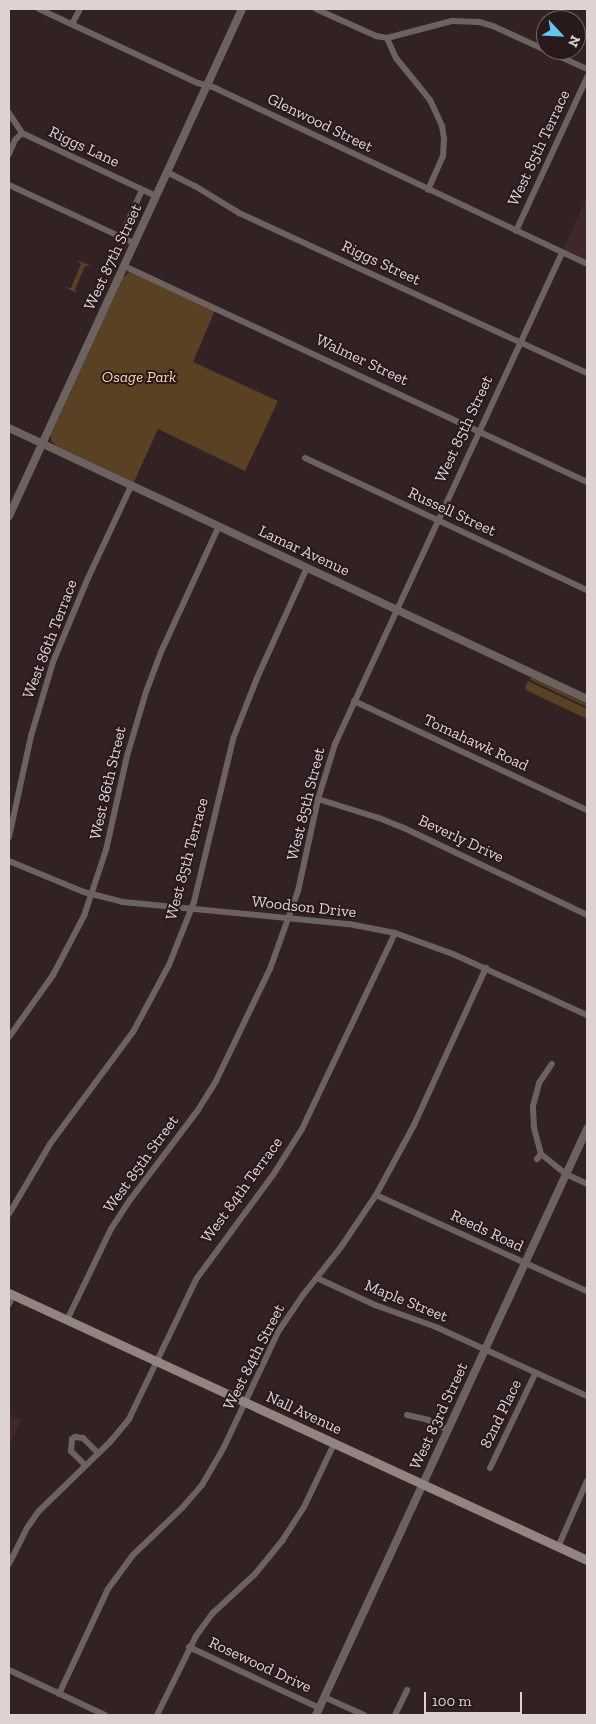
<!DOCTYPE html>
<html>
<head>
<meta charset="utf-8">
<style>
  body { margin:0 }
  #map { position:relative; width:596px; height:1724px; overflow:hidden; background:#322224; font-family:"Zilla Slab",serif }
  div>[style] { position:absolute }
  .built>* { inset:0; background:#3f282b }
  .green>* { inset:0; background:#5b4123 }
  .minor>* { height:6px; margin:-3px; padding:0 3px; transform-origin:3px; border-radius:3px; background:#6c6361 }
  .tertiary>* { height:8px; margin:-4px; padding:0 4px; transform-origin:4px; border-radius:4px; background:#6c6361 }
  .secondary>* { height:9px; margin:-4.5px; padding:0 4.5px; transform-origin:4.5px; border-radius:4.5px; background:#928581 }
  span { translate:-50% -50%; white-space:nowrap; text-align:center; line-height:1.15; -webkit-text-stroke:4px #28191b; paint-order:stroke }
  .street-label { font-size:16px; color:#ded2d3 }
  .park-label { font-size:16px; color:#fcd5a9; font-style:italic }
  .frame { position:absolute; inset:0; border:10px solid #ded2d3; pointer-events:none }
  .north { position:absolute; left:536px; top:10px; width:50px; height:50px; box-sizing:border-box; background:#28191b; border:1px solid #716365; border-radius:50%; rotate:115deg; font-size:14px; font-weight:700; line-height:20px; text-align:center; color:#ded2d3 }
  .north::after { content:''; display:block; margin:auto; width:18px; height:22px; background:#65c5ee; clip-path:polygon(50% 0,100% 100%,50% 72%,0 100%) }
  .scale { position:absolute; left:424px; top:1692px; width:98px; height:22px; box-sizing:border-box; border:2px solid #ded2d3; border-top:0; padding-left:6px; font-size:15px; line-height:18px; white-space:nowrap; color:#ded2d3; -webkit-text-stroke:4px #28191b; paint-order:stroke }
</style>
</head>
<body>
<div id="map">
  <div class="built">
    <div style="clip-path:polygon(587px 197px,587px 261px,563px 250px)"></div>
    <div style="clip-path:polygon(9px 1415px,21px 1420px,9px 1446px)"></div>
  </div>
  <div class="green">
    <div style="clip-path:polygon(77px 260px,91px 266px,85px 266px,75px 289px,77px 293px,65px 287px,71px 288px,81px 264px)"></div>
    <div style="clip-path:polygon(130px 272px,215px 310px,193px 362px,278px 401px,245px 471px,158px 429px,134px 482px,57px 446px,51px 441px,51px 435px,123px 277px)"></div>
    <div style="clip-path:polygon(532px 678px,587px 704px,587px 707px,529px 679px)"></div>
    <div style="clip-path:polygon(528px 681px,587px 709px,587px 719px,528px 691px,525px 688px)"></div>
  </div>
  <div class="minor">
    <div style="left:39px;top:9px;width:175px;rotate:25deg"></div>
    <div style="left:198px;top:83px;width:18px;rotate:16deg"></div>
    <div style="left:215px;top:88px;width:412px;rotate:25.3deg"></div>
    <div style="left:316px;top:9px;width:66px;rotate:24.2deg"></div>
    <div style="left:376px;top:36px;width:11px;rotate:10deg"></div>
    <div style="left:387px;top:38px;width:67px;rotate:-14.7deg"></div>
    <div style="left:452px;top:21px;width:27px;rotate:2deg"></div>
    <div style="left:479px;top:22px;width:15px;rotate:16deg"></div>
    <div style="left:493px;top:26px;width:103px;rotate:24.6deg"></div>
    <div style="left:72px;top:24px;width:17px;rotate:-62deg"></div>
    <div style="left:387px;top:38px;width:22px;rotate:66deg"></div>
    <div style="left:396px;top:58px;width:54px;rotate:51deg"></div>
    <div style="left:430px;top:100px;width:29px;rotate:65deg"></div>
    <div style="left:442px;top:126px;width:12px;rotate:81deg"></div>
    <div style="left:444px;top:138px;width:18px;rotate:93deg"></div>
    <div style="left:443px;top:156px;width:37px;rotate:114deg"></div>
    <div style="left:9px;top:113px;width:24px;rotate:57deg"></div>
    <div style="left:22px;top:133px;width:148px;rotate:25.2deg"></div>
    <div style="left:9px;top:154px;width:15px;rotate:-67deg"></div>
    <div style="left:15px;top:140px;width:10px;rotate:-45deg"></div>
    <div style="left:167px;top:172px;width:31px;rotate:27deg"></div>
    <div style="left:195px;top:186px;width:52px;rotate:31.5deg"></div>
    <div style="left:239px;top:213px;width:383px;rotate:24.7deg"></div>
    <div style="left:9px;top:185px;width:138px;rotate:24.9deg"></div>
    <div style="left:516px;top:231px;width:170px;rotate:-65.2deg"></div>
    <div style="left:121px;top:237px;width:51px;rotate:-65.9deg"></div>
    <div style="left:124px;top:266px;width:511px;rotate:25.01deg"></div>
    <div style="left:305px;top:458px;width:311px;rotate:25.1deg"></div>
    <div style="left:354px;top:701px;width:257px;rotate:25.1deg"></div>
    <div style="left:318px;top:799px;width:64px;rotate:17.3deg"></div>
    <div style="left:379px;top:818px;width:27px;rotate:22deg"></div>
    <div style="left:404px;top:828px;width:203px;rotate:25.4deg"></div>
    <div style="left:9px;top:837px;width:103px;rotate:-77.7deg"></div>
    <div style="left:31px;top:736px;width:77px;rotate:-73.4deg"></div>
    <div style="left:53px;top:662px;width:91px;rotate:-67.4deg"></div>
    <div style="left:88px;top:578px;width:102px;rotate:-64.9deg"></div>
    <div style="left:9px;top:861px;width:81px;rotate:22.5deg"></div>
    <div style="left:84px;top:892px;width:40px;rotate:14.4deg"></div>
    <div style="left:123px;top:902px;width:227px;rotate:5.6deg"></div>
    <div style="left:349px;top:924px;width:47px;rotate:11.1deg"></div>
    <div style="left:395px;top:933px;width:62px;rotate:19.9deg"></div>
    <div style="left:453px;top:954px;width:147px;rotate:24.5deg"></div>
    <div style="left:9px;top:1037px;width:76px;rotate:-54.6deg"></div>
    <div style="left:53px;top:975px;width:67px;rotate:-62.3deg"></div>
    <div style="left:84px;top:916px;width:70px;rotate:-71.6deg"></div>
    <div style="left:106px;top:850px;width:96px;rotate:-77.4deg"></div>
    <div style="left:127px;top:756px;width:67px;rotate:-73.5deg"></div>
    <div style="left:146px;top:692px;width:43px;rotate:-69.4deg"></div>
    <div style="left:161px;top:652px;width:139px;rotate:-65.3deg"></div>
    <div style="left:541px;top:1154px;width:32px;rotate:39deg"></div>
    <div style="left:566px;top:1174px;width:23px;rotate:25deg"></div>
    <div style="left:537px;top:1159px;width:6px;rotate:-51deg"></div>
    <div style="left:541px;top:1154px;width:28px;rotate:-105deg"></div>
    <div style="left:534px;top:1127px;width:21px;rotate:-93deg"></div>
    <div style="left:533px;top:1106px;width:24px;rotate:-75deg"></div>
    <div style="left:539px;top:1083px;width:23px;rotate:-56deg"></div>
    <div style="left:376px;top:1195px;width:232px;rotate:24.5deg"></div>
    <div style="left:9px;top:1214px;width:81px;rotate:-59.6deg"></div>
    <div style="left:50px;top:1144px;width:139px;rotate:-53.5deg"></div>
    <div style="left:133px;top:1032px;width:76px;rotate:-61.8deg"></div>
    <div style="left:169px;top:965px;width:68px;rotate:-68.4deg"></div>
    <div style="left:194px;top:902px;width:168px;rotate:-76.5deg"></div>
    <div style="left:233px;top:739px;width:66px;rotate:-68.5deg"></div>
    <div style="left:257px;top:678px;width:121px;rotate:-65.6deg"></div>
    <div style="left:317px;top:1278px;width:64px;rotate:25deg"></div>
    <div style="left:375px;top:1305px;width:65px;rotate:19.8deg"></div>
    <div style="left:436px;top:1327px;width:166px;rotate:24.6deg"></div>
    <div style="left:9px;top:1304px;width:10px;rotate:-66deg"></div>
    <div style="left:67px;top:1320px;width:101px;rotate:-64.2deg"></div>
    <div style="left:111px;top:1229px;width:35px;rotate:-57deg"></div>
    <div style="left:130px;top:1200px;width:113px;rotate:-52.9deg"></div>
    <div style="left:198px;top:1110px;width:34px;rotate:-58deg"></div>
    <div style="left:216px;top:1081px;width:124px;rotate:-64.3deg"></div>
    <div style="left:270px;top:969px;width:83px;rotate:-70.3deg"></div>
    <div style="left:298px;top:891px;width:94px;rotate:-77.7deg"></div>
    <div style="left:318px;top:799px;width:58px;rotate:-72.8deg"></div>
    <div style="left:335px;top:744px;width:541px;rotate:-65.19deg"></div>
    <div style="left:407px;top:1415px;width:22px;rotate:13deg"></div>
    <div style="left:428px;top:1420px;width:22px;rotate:27deg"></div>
    <div style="left:85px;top:1465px;width:20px;rotate:-135deg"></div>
    <div style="left:71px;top:1451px;width:12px;rotate:-85deg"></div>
    <div style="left:72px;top:1439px;width:4px;rotate:-34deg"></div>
    <div style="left:75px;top:1437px;width:8px;rotate:7deg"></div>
    <div style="left:83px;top:1438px;width:21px;rotate:45deg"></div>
    <div style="left:490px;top:1468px;width:106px;rotate:-64.4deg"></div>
    <div style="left:558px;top:1547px;width:72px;rotate:-66.3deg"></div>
    <div style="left:9px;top:1564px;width:40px;rotate:-63.4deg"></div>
    <div style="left:27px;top:1528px;width:21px;rotate:-55deg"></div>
    <div style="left:39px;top:1511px;width:99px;rotate:-44.2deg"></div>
    <div style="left:110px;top:1442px;width:30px;rotate:-50deg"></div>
    <div style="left:129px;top:1419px;width:157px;rotate:-64.3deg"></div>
    <div style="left:197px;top:1278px;width:128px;rotate:-53.6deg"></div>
    <div style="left:273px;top:1175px;width:54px;rotate:-57.8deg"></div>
    <div style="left:302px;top:1129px;width:217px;rotate:-64.6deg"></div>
    <div style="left:189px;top:1647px;width:144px;rotate:25.1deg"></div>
    <div style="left:9px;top:1670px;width:106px;rotate:25.1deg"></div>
    <div style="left:59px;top:1694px;width:116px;rotate:-65deg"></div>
    <div style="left:108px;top:1589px;width:42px;rotate:-53.7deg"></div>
    <div style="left:133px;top:1555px;width:68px;rotate:-43.8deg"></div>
    <div style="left:182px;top:1508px;width:30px;rotate:-49deg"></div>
    <div style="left:202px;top:1485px;width:44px;rotate:-59.9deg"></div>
    <div style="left:224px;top:1447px;width:127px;rotate:-64.8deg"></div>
    <div style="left:278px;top:1332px;width:45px;rotate:-56deg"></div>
    <div style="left:303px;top:1295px;width:61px;rotate:-51.6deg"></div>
    <div style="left:341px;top:1247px;width:63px;rotate:-56.1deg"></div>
    <div style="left:376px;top:1195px;width:80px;rotate:-61.5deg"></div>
    <div style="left:414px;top:1125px;width:173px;rotate:-65.4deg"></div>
    <div style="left:324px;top:1697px;width:44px;rotate:24.2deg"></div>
    <div style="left:157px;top:1715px;width:88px;rotate:-63.7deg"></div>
    <div style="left:196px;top:1636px;width:29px;rotate:-54deg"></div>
    <div style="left:213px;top:1613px;width:57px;rotate:-42.9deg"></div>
    <div style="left:255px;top:1574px;width:43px;rotate:-50.7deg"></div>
    <div style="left:282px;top:1541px;width:40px;rotate:-57.1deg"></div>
    <div style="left:304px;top:1507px;width:70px;rotate:-64.5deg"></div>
    <div style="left:395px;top:1715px;width:28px;rotate:-64deg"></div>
  </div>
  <div class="tertiary">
    <div style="left:9px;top:428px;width:638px;rotate:25.12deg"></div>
    <div style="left:9px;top:516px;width:558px;rotate:-65.32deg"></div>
    <div style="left:316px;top:1715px;width:646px;rotate:-65.18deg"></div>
  </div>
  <div class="secondary">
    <div style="left:9px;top:1293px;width:637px;rotate:24.79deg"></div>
  </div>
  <div class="street-label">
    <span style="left:320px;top:123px;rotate:26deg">Glenwood Street</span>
    <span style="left:84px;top:147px;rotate:25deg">Riggs Lane</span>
    <span style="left:539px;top:148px;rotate:-65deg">West 85th Terrace</span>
    <span style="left:113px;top:257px;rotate:-65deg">West 87th Street</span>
    <span style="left:381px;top:263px;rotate:25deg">Riggs Street</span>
    <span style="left:362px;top:360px;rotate:25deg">Walmer Street</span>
    <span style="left:464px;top:429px;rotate:-65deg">West 85th Street</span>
    <span style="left:452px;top:512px;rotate:25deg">Russell Street</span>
    <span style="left:304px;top:551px;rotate:25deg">Lamar Avenue</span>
    <span style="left:50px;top:639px;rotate:-69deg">West 86th Terrace</span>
    <span style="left:476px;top:743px;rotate:25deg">Tomahawk Road</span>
    <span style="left:108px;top:783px;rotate:-77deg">West 86th Street</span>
    <span style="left:306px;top:804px;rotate:-76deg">West 85th Street</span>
    <span style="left:461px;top:839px;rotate:25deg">Beverly Drive</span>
    <span style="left:187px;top:859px;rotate:-75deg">West 85th Terrace</span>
    <span style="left:304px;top:907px;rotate:6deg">Woodson Drive</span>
    <span style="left:141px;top:1164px;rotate:-54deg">West 85th Street</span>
    <span style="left:242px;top:1190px;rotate:-54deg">West 84th Terrace</span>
    <span style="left:487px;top:1231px;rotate:25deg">Reeds Road</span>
    <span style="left:406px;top:1301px;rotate:22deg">Maple Street</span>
    <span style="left:254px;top:1357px;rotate:-63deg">West 84th Street</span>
    <span style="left:304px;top:1413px;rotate:25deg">Nall Avenue</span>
    <span style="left:501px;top:1414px;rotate:-64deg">82nd Place</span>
    <span style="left:439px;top:1416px;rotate:-65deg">West 83rd Street</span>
    <span style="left:260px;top:1665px;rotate:25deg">Rosewood Drive</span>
  </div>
  <div class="park-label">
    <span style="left:139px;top:377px">Osage Park</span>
  </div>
  <div class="frame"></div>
  <div class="north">N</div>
  <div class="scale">100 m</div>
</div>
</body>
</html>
